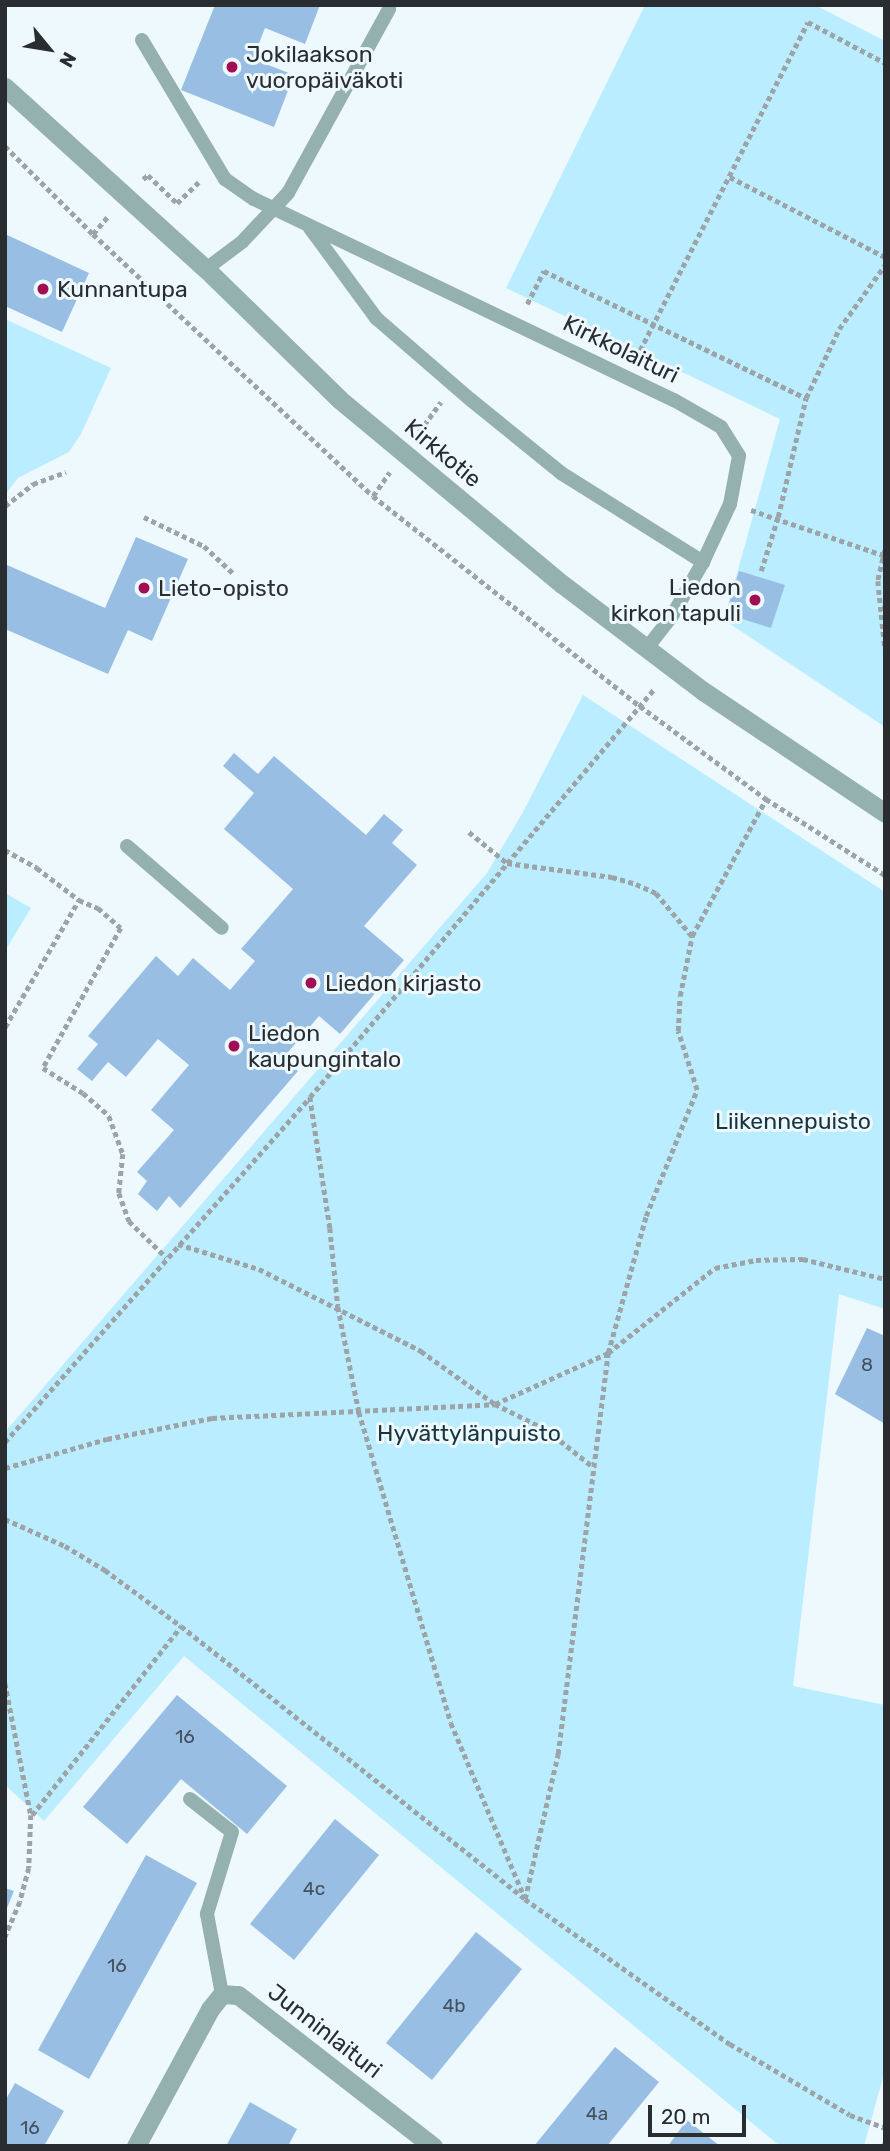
<!DOCTYPE html>
<html>
<head>
<meta charset="utf-8">
<style>
  body { margin:0 }
  #map { position:relative; width:890px; height:2151px; overflow:hidden; background:#eef9fd; font-family:Rubik,sans-serif }
  div>[style] { position:absolute }
  .green>* { inset:0; background:#baedff }
  .building>* { inset:0; background:#98bee4 }
  .path>* { height:4.5px; margin-top:-2.25px; transform-origin:0; background:repeating-linear-gradient(90deg,#9ca4a8 0 5px,transparent 0 8.5px) }
  .service>* { height:14px; margin:-7px; padding:0 7px; transform-origin:7px; border-radius:7px; background:#94b0af }
  .minor>* { height:19px; margin:-9.5px; padding:0 9.5px; transform-origin:9.5px; border-radius:9.5px; background:#94b0af }
  .tertiary>* { height:19px; margin:-9.5px; padding:0 9.5px; transform-origin:9.5px; border-radius:9.5px; background:#94b0af }
  .dots>* { width:19px; height:19px; translate:-50% -50%; box-sizing:border-box; border:4px solid #eef9fd; border-radius:50% }
  span { translate:-50% -50%; white-space:nowrap; text-align:center; line-height:1.15; -webkit-text-stroke:6px #eef9fd; paint-order:stroke }
  .number-label { font-size:19px; color:#45515c }
  .number-label span { -webkit-text-stroke-width:0 }
  .poi-label { font-size:23px; color:#292d2f }
  .left { translate:0 -50%; text-align:left }
  .right { translate:-100% -50%; text-align:right }
  .street-label { font-size:23px; color:#292d2f }
  .park-label { font-size:23px; color:#17353e }
  .frame { position:absolute; inset:0; border:7px solid #292d2f; pointer-events:none }
  .north { position:absolute; left:14px; top:14px; width:70px; height:70px; -webkit-text-stroke:5px #eef9fd; paint-order:stroke; rotate:120deg; font-size:19px; font-weight:700; line-height:28px; text-align:center; color:#292d2f }
  .north::after { content:''; display:block; margin:auto; width:24px; height:32px; background:#292d2f; clip-path:polygon(50% 0,100% 100%,50% 72%,0 100%) }
  .scale { position:absolute; left:648px; top:2105px; width:98px; height:32px; box-sizing:border-box; border:4px solid #292d2f; border-top:0; padding-left:9px; font-size:21px; line-height:24px; white-space:nowrap; color:#292d2f; -webkit-text-stroke:5px #eef9fd; paint-order:stroke }
</style>
</head>
<body>
<div id="map">
  <div class="green">
    <div style="clip-path:polygon(645px 5px,815px 5px,885px 41px,885px 727px,724px 620px,780px 419px,506px 288px)"></div>
    <div style="clip-path:polygon(5px 319px,111px 368px,81px 434px,69px 452px,18px 478px,5px 495px)"></div>
    <div style="clip-path:polygon(583px 695px,885px 892px,885px 1309px,839px 1294px,793px 1686px,885px 1705px,885px 2070px,864px 2146px,780px 2146px,184px 1656px,44px 1821px,5px 1785px,5px 1432px,487px 873px,523px 812px)"></div>
    <div style="clip-path:polygon(5px 893px,31px 908px,5px 951px)"></div>
  </div>
  <div class="building">
    <div style="clip-path:polygon(215px 5px,320px 5px,305px 44px,265px 28px,253px 59px,294px 75px,274px 127px,181px 90px)"></div>
    <div style="clip-path:polygon(5px 234px,89px 273px,62px 332px,5px 306px)"></div>
    <div style="clip-path:polygon(136px 537px,188px 559px,152px 641px,128px 630px,108px 674px,5px 629px,7px 565px,105px 608px)"></div>
    <div style="clip-path:polygon(739px 571px,785px 585px,771px 628px,726px 614px)"></div>
    <div style="clip-path:polygon(234px 753px,258px 774px,274px 756px,366px 835px,384px 814px,403px 830px,392px 843px,417px 865px,364px 926px,404px 960px,340px 1034px,319px 1016px,283px 1058px,298px 1071px,180px 1208px,169px 1196px,157px 1211px,138px 1194px,147px 1181px,137px 1172px,174px 1130px,151px 1110px,189px 1065px,158px 1039px,126px 1077px,108px 1062px,92px 1081px,77px 1069px,98px 1044px,88px 1036px,156px 956px,178px 976px,193px 958px,230px 990px,255px 961px,241px 949px,293px 889px,224px 829px,254px 793px,223px 766px)"></div>
    <div style="clip-path:polygon(867px 1328px,885px 1336px,885px 1424px,835px 1394px)"></div>
    <div style="clip-path:polygon(177px 1695px,287px 1786px,247px 1834px,181px 1779px,127px 1844px,83px 1807px)"></div>
    <div style="clip-path:polygon(335px 1819px,379px 1855px,294px 1960px,250px 1924px)"></div>
    <div style="clip-path:polygon(146px 1855px,197px 1883px,89px 2079px,38px 2050px)"></div>
    <div style="clip-path:polygon(5px 1888px,14px 1891px,5px 1913px)"></div>
    <div style="clip-path:polygon(476px 1932px,522px 1969px,432px 2080px,386px 2043px)"></div>
    <div style="clip-path:polygon(615px 2047px,659px 2082px,607px 2146px,534px 2146px)"></div>
    <div style="clip-path:polygon(15px 2083px,64px 2111px,44px 2146px,5px 2146px,5px 2101px)"></div>
    <div style="clip-path:polygon(250px 2102px,297px 2129px,288px 2146px,226px 2146px)"></div>
    <div style="clip-path:polygon(687px 2120px,720px 2146px,668px 2146px)"></div>
  </div>
  <div class="path">
    <div style="left:5px;top:146px;width:124px;rotate:45deg"></div>
    <div style="left:93px;top:234px;width:383px;rotate:43.1deg"></div>
    <div style="left:373px;top:496px;width:340px;rotate:38.2deg"></div>
    <div style="left:640px;top:706px;width:157px;rotate:36.4deg"></div>
    <div style="left:766px;top:799px;width:141px;rotate:32.6deg"></div>
    <div style="left:730px;top:177px;width:174px;rotate:27.3deg"></div>
    <div style="left:143px;top:179px;width:6px;rotate:-39deg"></div>
    <div style="left:148px;top:175px;width:40px;rotate:44deg"></div>
    <div style="left:177px;top:203px;width:30px;rotate:-44deg"></div>
    <div style="left:93px;top:234px;width:23px;rotate:-50deg"></div>
    <div style="left:527px;top:304px;width:37px;rotate:-63deg"></div>
    <div style="left:544px;top:271px;width:291px;rotate:25.9deg"></div>
    <div style="left:636px;top:358px;width:377px;rotate:-62.9deg"></div>
    <div style="left:808px;top:22px;width:87px;rotate:28deg"></div>
    <div style="left:419px;top:432px;width:37px;rotate:-54deg"></div>
    <div style="left:373px;top:496px;width:29px;rotate:-55deg"></div>
    <div style="left:5px;top:506px;width:36px;rotate:-38deg"></div>
    <div style="left:33px;top:484px;width:35px;rotate:-20deg"></div>
    <div style="left:751px;top:510px;width:142px;rotate:18.9deg"></div>
    <div style="left:144px;top:517px;width:67px;rotate:25.8deg"></div>
    <div style="left:204px;top:546px;width:41px;rotate:43deg"></div>
    <div style="left:885px;top:550px;width:32px;rotate:103deg"></div>
    <div style="left:878px;top:581px;width:68px;rotate:84.1deg"></div>
    <div style="left:761px;top:571px;width:57px;rotate:-72.5deg"></div>
    <div style="left:778px;top:517px;width:122px;rotate:-76.8deg"></div>
    <div style="left:806px;top:398px;width:76px;rotate:-64.4deg"></div>
    <div style="left:839px;top:329px;width:79px;rotate:-54.3deg"></div>
    <div style="left:469px;top:832px;width:49px;rotate:39.2deg"></div>
    <div style="left:507px;top:863px;width:106px;rotate:7.6deg"></div>
    <div style="left:612px;top:877px;width:25px;rotate:16deg"></div>
    <div style="left:636px;top:884px;width:22px;rotate:24deg"></div>
    <div style="left:656px;top:893px;width:56px;rotate:50.1deg"></div>
    <div style="left:5px;top:850px;width:37px;rotate:29deg"></div>
    <div style="left:37px;top:868px;width:53px;rotate:37.3deg"></div>
    <div style="left:79px;top:900px;width:21px;rotate:23deg"></div>
    <div style="left:98px;top:908px;width:30px;rotate:41deg"></div>
    <div style="left:121px;top:928px;width:160px;rotate:119.1deg"></div>
    <div style="left:43px;top:1068px;width:47px;rotate:32deg"></div>
    <div style="left:83px;top:1093px;width:35px;rotate:41deg"></div>
    <div style="left:109px;top:1116px;width:40px;rotate:69.8deg"></div>
    <div style="left:123px;top:1154px;width:39px;rotate:96deg"></div>
    <div style="left:119px;top:1193px;width:30px;rotate:70deg"></div>
    <div style="left:129px;top:1221px;width:52px;rotate:44.2deg"></div>
    <div style="left:5px;top:1027px;width:147px;rotate:-59.8deg"></div>
    <div style="left:310px;top:1097px;width:133px;rotate:81.3deg"></div>
    <div style="left:330px;top:1228px;width:79px;rotate:84.2deg"></div>
    <div style="left:338px;top:1307px;width:107px;rotate:78.7deg"></div>
    <div style="left:359px;top:1412px;width:324px;rotate:73.5deg"></div>
    <div style="left:451px;top:1723px;width:190px;rotate:67.1deg"></div>
    <div style="left:178px;top:1244px;width:85px;rotate:17.2deg"></div>
    <div style="left:259px;top:1269px;width:182px;rotate:26.8deg"></div>
    <div style="left:421px;top:1351px;width:91px;rotate:35.6deg"></div>
    <div style="left:495px;top:1404px;width:58px;rotate:26.6deg"></div>
    <div style="left:547px;top:1430px;width:58px;rotate:38.7deg"></div>
    <div style="left:5px;top:1442px;width:460px;rotate:-48.5deg"></div>
    <div style="left:310px;top:1097px;width:535px;rotate:-49.85deg"></div>
    <div style="left:5px;top:1468px;width:106px;rotate:-15.9deg"></div>
    <div style="left:107px;top:1439px;width:107px;rotate:-11.3deg"></div>
    <div style="left:212px;top:1418px;width:283px;rotate:-2.8deg"></div>
    <div style="left:495px;top:1404px;width:124px;rotate:-24.3deg"></div>
    <div style="left:608px;top:1353px;width:142px;rotate:-74.5deg"></div>
    <div style="left:646px;top:1216px;width:136px;rotate:-68deg"></div>
    <div style="left:697px;top:1090px;width:62px;rotate:-107.9deg"></div>
    <div style="left:678px;top:1031px;width:35px;rotate:-87deg"></div>
    <div style="left:680px;top:996px;width:61px;rotate:-78.7deg"></div>
    <div style="left:692px;top:936px;width:156px;rotate:-61.6deg"></div>
    <div style="left:5px;top:1519px;width:66px;rotate:24.2deg"></div>
    <div style="left:65px;top:1546px;width:47px;rotate:31deg"></div>
    <div style="left:105px;top:1570px;width:94px;rotate:36.4deg"></div>
    <div style="left:181px;top:1626px;width:439px;rotate:38.4deg"></div>
    <div style="left:525px;top:1899px;width:251px;rotate:35.3deg"></div>
    <div style="left:730px;top:2044px;width:139px;rotate:30.6deg"></div>
    <div style="left:850px;top:2115px;width:37px;rotate:20deg"></div>
    <div style="left:5px;top:1683px;width:135px;rotate:78.9deg"></div>
    <div style="left:31px;top:1815px;width:53px;rotate:92.2deg"></div>
    <div style="left:29px;top:1868px;width:35px;rotate:105deg"></div>
    <div style="left:20px;top:1902px;width:38px;rotate:113deg"></div>
    <div style="left:32px;top:1815px;width:241px;rotate:-51.7deg"></div>
    <div style="left:525px;top:1899px;width:149px;rotate:-77.2deg"></div>
    <div style="left:558px;top:1754px;width:404px;rotate:-82.9deg"></div>
    <div style="left:608px;top:1353px;width:137px;rotate:-38.5deg"></div>
    <div style="left:715px;top:1268px;width:42px;rotate:-11deg"></div>
    <div style="left:756px;top:1260px;width:47px;rotate:-1.2deg"></div>
    <div style="left:803px;top:1259px;width:84px;rotate:13.7deg"></div>
    <div style="left:884px;top:2146px;width:4px;rotate:-76deg"></div>
  </div>
  <div class="service">
    <div style="left:142px;top:40px;width:162px;rotate:59.2deg"></div>
    <div style="left:225px;top:179px;width:35px;rotate:35deg"></div>
    <div style="left:254px;top:199px;width:466px;rotate:25.6deg"></div>
    <div style="left:674px;top:400px;width:54px;rotate:29.9deg"></div>
    <div style="left:721px;top:427px;width:34px;rotate:58deg"></div>
    <div style="left:739px;top:456px;width:49px;rotate:100.6deg"></div>
    <div style="left:730px;top:504px;width:64px;rotate:115deg"></div>
    <div style="left:703px;top:562px;width:62px;rotate:119.9deg"></div>
    <div style="left:672px;top:616px;width:41px;rotate:128deg"></div>
    <div style="left:310px;top:228px;width:112px;rotate:53.7deg"></div>
    <div style="left:376px;top:318px;width:125px;rotate:40.8deg"></div>
    <div style="left:471px;top:400px;width:116px;rotate:39deg"></div>
    <div style="left:561px;top:473px;width:168px;rotate:32.1deg"></div>
    <div style="left:206px;top:269px;width:45px;rotate:-36.9deg"></div>
    <div style="left:242px;top:242px;width:67px;rotate:-46.8deg"></div>
    <div style="left:288px;top:193px;width:210px;rotate:-61.2deg"></div>
    <div style="left:127px;top:846px;width:125px;rotate:40.8deg"></div>
    <div style="left:190px;top:1799px;width:53px;rotate:38.2deg"></div>
    <div style="left:232px;top:1832px;width:86px;rotate:107deg"></div>
    <div style="left:207px;top:1914px;width:81px;rotate:79.4deg"></div>
  </div>
  <div class="minor">
    <div style="left:136px;top:2146px;width:156px;rotate:-61.6deg"></div>
    <div style="left:210px;top:2009px;width:19px;rotate:-51deg"></div>
    <div style="left:222px;top:1994px;width:16px;rotate:4deg"></div>
    <div style="left:238px;top:1995px;width:247px;rotate:37.8deg"></div>
  </div>
  <div class="tertiary">
    <div style="left:5px;top:87px;width:271px;rotate:42.2deg"></div>
    <div style="left:206px;top:269px;width:186px;rotate:44.3deg"></div>
    <div style="left:339px;top:399px;width:290px;rotate:39.7deg"></div>
    <div style="left:562px;top:584px;width:177px;rotate:37.2deg"></div>
    <div style="left:703px;top:691px;width:219px;rotate:33.8deg"></div>
  </div>
  <div class="dots">
    <div style="left:232px;top:67px;background:#a10e53"></div>
    <div style="left:43px;top:289px;background:#a10e53"></div>
    <div style="left:144px;top:588px;background:#a10e53"></div>
    <div style="left:755px;top:600px;background:#a10e53"></div>
    <div style="left:311px;top:983px;background:#a10e53"></div>
    <div style="left:234px;top:1046px;background:#a10e53"></div>
  </div>
  <div class="number-label">
    <span style="left:867px;top:1365px">8</span>
    <span style="left:185px;top:1737px">16</span>
    <span style="left:314px;top:1889px">4c</span>
    <span style="left:117px;top:1966px">16</span>
    <span style="left:454px;top:2006px">4b</span>
    <span style="left:597px;top:2114px">4a</span>
    <span style="left:30px;top:2128px">16</span>
  </div>
  <div class="poi-label">
    <span class="left" style="left:246px;top:67px">Jokilaakson<br>vuoropäiväkoti</span>
    <span class="left" style="left:57px;top:289px">Kunnantupa</span>
    <span class="right" style="left:741px;top:600px">Liedon<br>kirkon tapuli</span>
    <span class="left" style="left:158px;top:588px">Lieto-opisto</span>
    <span class="left" style="left:325px;top:983px">Liedon kirjasto</span>
    <span class="left" style="left:248px;top:1046px">Liedon<br>kaupungintalo</span>
  </div>
  <div class="street-label">
    <span style="left:621px;top:349px;rotate:26deg">Kirkkolaituri</span>
    <span style="left:443px;top:453px;rotate:40deg">Kirkkotie</span>
    <span style="left:325px;top:2031px;rotate:38deg">Junninlaituri</span>
  </div>
  <div class="park-label">
    <span style="left:793px;top:1121px">Liikennepuisto</span>
    <span style="left:469px;top:1433px">Hyvättylänpuisto</span>
  </div>
  <div class="frame"></div>
  <div class="north">N</div>
  <div class="scale">20 m</div>
</div>
</body>
</html>
